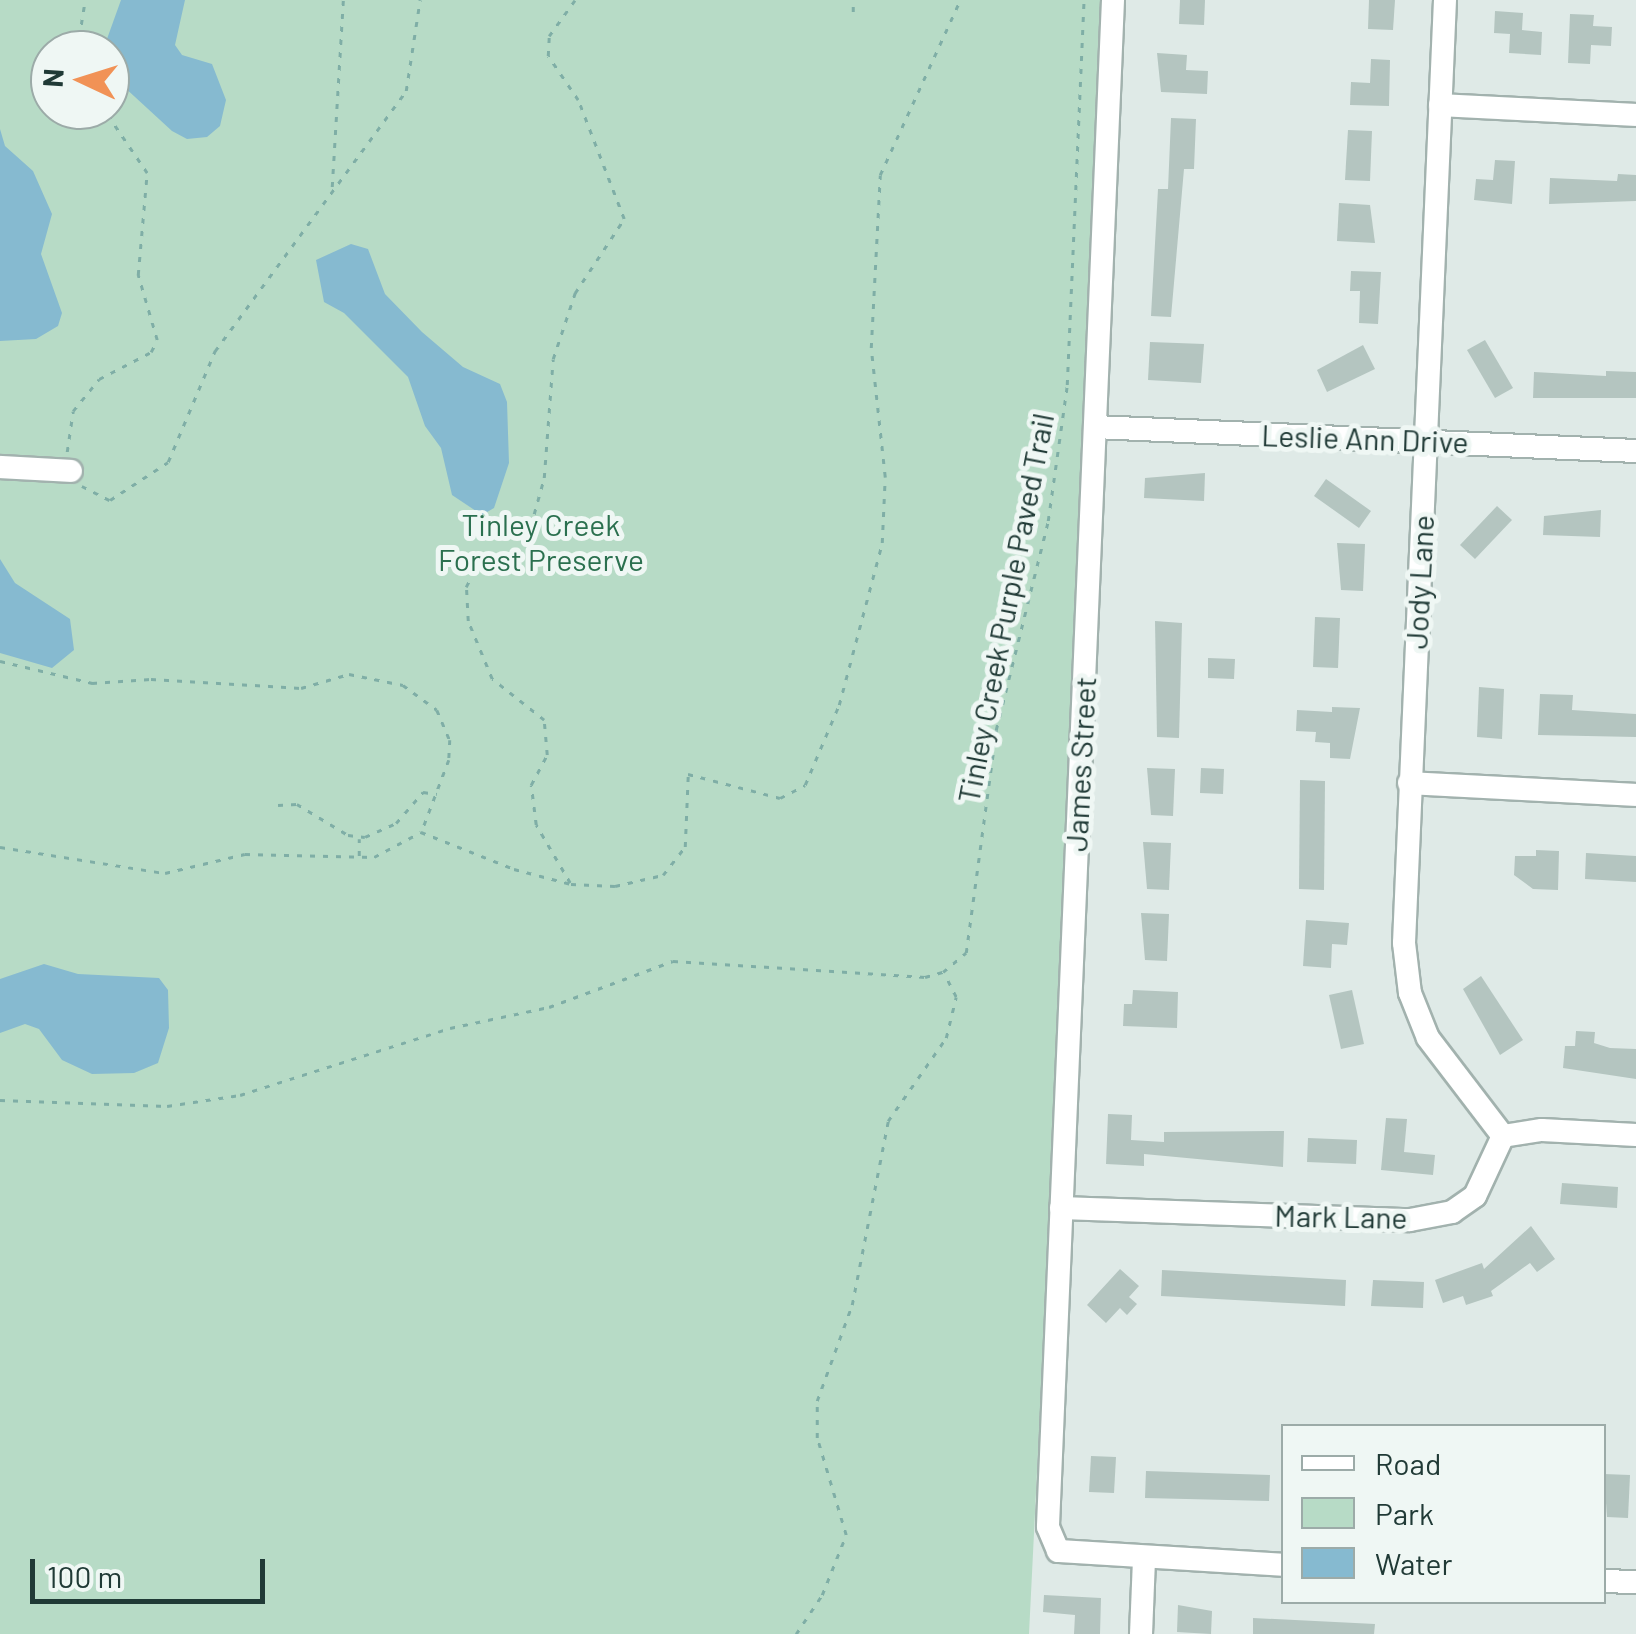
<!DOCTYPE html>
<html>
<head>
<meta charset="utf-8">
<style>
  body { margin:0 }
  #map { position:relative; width:1636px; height:1634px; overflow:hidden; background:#dfeae7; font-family:Barlow,sans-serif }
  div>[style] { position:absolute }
  .green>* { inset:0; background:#b7dbc6 }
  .water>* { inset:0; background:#86bad0 }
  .building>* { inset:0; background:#b4c5c0 }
  .path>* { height:2.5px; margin-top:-1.25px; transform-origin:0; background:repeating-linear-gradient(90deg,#7faea6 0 5px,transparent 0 13px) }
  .roads { filter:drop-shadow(2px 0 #a2b2ae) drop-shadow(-2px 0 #a2b2ae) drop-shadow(0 2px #a2b2ae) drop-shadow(0 -2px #a2b2ae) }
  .minor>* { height:22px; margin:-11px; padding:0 11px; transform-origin:11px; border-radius:11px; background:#fff }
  span { translate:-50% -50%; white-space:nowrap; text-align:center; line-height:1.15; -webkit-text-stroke:10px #eff7f4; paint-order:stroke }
  .street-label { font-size:30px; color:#203a36 }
  .park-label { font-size:30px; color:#2b704f }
  .legend { position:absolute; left:1281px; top:1424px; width:325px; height:180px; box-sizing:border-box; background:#eff7f4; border:2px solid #9caba8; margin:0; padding:12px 18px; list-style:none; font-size:30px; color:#203a36 }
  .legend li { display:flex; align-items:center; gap:20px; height:50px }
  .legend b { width:50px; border:2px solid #9caba8 }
  .north { position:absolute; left:30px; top:30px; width:100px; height:100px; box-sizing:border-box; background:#eff7f4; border:2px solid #9caba8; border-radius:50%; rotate:274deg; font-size:28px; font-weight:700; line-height:40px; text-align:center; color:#203a36 }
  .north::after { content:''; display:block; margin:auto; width:35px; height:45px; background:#f19256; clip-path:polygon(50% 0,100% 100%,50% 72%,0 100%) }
  .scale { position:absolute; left:30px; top:1559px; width:235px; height:45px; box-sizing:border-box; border:5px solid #203a36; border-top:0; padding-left:12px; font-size:30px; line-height:35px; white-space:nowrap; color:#203a36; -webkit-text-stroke:8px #eff7f4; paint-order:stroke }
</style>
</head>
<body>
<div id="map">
  <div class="green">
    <div style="clip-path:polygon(evenodd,0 0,1110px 0,1029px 1634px,0 1634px,0 0,50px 50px,110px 50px,110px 110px,50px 110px,50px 50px)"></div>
  </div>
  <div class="water">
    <div style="clip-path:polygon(121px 0,185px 0,175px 45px,182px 55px,212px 64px,226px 100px,220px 126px,207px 137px,187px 139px,172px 131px,110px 74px,110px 50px,103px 50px)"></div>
    <div style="clip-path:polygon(0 129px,5px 146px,33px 171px,52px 214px,41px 254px,62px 313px,58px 326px,36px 339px,0 341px)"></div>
    <div style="clip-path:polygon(351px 244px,368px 249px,385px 294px,422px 332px,463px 367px,500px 384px,507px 402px,509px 463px,494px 508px,482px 515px,452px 495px,441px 448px,425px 426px,408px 377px,344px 313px,324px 302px,316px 260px)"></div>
    <div style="clip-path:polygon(0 559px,15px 583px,70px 619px,74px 650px,52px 668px,0 653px)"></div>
    <div style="clip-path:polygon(44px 964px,78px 974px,159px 978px,168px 990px,169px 1028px,158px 1063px,134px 1073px,92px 1074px,62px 1060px,39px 1029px,25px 1024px,0 1033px,0 979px)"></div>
  </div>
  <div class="building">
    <div style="clip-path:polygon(1180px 0,1205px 0,1204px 25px,1179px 24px)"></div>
    <div style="clip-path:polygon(1369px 0,1395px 0,1393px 30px,1368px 29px)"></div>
    <div style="clip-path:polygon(1495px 11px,1523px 13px,1522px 30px,1542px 32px,1541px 55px,1509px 53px,1510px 34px,1494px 33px)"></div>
    <div style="clip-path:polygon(1570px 14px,1594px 15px,1593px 26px,1612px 27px,1611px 46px,1591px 45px,1590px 64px,1568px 63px)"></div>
    <div style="clip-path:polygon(1157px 53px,1187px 55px,1186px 70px,1208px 71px,1207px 94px,1161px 92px)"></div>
    <div style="clip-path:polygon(1371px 59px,1390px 60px,1389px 106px,1350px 105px,1351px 82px,1370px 83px)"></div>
    <div style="clip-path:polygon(1171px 118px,1196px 119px,1194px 169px,1184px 169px,1171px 317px,1151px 316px,1158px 189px,1168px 189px)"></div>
    <div style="clip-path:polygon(1348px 130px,1372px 131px,1370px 181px,1345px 180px)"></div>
    <div style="clip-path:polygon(1495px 160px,1515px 161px,1512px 204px,1474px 200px,1476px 179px,1493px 180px)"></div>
    <div style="clip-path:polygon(1618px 174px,1636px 175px,1636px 201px,1549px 204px,1550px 178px,1617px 181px)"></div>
    <div style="clip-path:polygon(1339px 203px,1370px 205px,1375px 243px,1337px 241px)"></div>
    <div style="clip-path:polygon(1351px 271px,1381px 272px,1378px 324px,1359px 323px,1360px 291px,1350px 291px)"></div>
    <div style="clip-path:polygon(1485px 340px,1513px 388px,1495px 398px,1467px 350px)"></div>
    <div style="clip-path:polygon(1150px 342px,1204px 344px,1201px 383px,1148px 380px)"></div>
    <div style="clip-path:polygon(1363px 345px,1375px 369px,1327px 392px,1317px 370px)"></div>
    <div style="clip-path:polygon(1606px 371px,1636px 372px,1636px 398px,1533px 398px,1534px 372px,1606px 376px)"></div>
    <div style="clip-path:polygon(1205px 473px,1204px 501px,1144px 498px,1145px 478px)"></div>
    <div style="clip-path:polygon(1326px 479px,1371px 511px,1359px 528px,1314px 496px)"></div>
    <div style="clip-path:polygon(1497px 506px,1512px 520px,1475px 559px,1460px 545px)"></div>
    <div style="clip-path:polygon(1601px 510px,1600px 537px,1543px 535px,1544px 516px)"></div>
    <div style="clip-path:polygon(1337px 543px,1365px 544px,1363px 591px,1341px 590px)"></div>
    <div style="clip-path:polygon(1315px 617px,1340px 618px,1338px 668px,1313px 667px)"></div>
    <div style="clip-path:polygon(1155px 621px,1182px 623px,1179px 738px,1157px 737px)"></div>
    <div style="clip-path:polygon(1208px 658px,1235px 659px,1234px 679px,1208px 678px)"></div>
    <div style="clip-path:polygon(1479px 687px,1504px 689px,1502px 739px,1477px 737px)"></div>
    <div style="clip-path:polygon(1540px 694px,1573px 695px,1572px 710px,1636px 714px,1636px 737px,1538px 735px)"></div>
    <div style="clip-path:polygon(1332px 707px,1360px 708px,1350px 759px,1330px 758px,1330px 743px,1315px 742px,1316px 732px,1296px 731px,1297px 710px,1332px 712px)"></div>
    <div style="clip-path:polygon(1147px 768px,1175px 769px,1173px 816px,1151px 815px)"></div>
    <div style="clip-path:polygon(1201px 768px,1224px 769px,1223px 794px,1200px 793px)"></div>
    <div style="clip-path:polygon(1300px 780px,1325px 781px,1324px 890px,1299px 889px)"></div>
    <div style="clip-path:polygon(1143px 842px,1171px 843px,1169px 890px,1147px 889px)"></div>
    <div style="clip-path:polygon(1536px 850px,1559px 851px,1558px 890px,1533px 889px,1514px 875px,1515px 856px,1536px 856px)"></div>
    <div style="clip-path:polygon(1586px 853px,1636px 856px,1636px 882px,1585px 879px)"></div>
    <div style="clip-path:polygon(1141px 913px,1169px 914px,1167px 961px,1145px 960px)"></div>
    <div style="clip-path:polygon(1306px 920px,1349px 923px,1347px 945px,1332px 944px,1331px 968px,1303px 966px)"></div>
    <div style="clip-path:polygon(1481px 976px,1523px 1040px,1500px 1055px,1463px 989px)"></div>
    <div style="clip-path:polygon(1133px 990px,1178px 992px,1177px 1028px,1123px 1026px,1124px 1004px,1132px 1004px)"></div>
    <div style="clip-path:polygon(1352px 990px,1364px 1044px,1341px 1049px,1329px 995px)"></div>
    <div style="clip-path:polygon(1576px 1031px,1595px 1032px,1594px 1043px,1610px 1048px,1636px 1049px,1636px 1079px,1563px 1068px,1565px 1046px,1575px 1046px)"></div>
    <div style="clip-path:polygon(1108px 1114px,1132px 1115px,1131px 1140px,1164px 1142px,1164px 1132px,1284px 1131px,1283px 1167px,1144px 1154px,1144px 1166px,1106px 1164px)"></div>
    <div style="clip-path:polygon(1386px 1118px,1407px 1119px,1404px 1152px,1435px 1155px,1433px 1175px,1381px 1170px)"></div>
    <div style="clip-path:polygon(1308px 1138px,1357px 1140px,1356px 1164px,1307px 1162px)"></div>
    <div style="clip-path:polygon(1562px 1183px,1618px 1187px,1617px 1208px,1560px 1204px)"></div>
    <div style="clip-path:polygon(1531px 1226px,1555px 1259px,1537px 1272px,1530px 1263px,1491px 1291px,1493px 1296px,1466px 1305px,1463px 1296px,1443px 1303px,1435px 1280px,1482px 1263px,1484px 1269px)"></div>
    <div style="clip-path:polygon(1120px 1269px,1139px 1286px,1129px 1297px,1137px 1304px,1127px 1315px,1120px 1308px,1106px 1323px,1087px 1305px)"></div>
    <div style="clip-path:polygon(1162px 1270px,1346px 1280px,1345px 1306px,1161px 1296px)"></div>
    <div style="clip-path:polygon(1373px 1280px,1424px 1282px,1423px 1308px,1371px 1306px)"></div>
    <div style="clip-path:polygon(1091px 1456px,1116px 1457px,1114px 1493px,1089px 1492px)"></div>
    <div style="clip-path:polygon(1146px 1471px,1270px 1475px,1269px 1501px,1145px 1498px)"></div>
    <div style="clip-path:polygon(1604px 1474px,1630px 1475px,1628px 1518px,1607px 1517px)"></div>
    <div style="clip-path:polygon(1044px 1595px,1101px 1598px,1100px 1634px,1074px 1634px,1075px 1615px,1043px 1612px)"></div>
    <div style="clip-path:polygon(1178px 1605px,1212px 1611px,1211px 1634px,1177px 1632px)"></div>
    <div style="clip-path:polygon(1253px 1618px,1375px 1624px,1374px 1634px,1253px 1634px)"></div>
  </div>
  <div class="path">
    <div style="left:853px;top:12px;width:12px;rotate:-90deg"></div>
    <div style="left:77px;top:50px;width:51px;rotate:-80.9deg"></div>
    <div style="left:332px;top:187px;width:187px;rotate:-86.6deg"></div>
    <div style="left:67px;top:452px;width:41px;rotate:-81.7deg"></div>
    <div style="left:73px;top:411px;width:41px;rotate:-50.9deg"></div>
    <div style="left:99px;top:379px;width:59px;rotate:-27.4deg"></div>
    <div style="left:151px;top:352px;width:13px;rotate:-63deg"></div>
    <div style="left:157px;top:340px;width:68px;rotate:-106.3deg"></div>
    <div style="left:138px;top:275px;width:102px;rotate:-85deg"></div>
    <div style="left:147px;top:173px;width:76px;rotate:-124.3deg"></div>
    <div style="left:82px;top:486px;width:31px;rotate:27deg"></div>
    <div style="left:110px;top:500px;width:69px;rotate:-33.2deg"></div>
    <div style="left:168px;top:462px;width:121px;rotate:-67.1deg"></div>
    <div style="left:215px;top:351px;width:323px;rotate:-53.7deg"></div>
    <div style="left:406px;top:91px;width:92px;rotate:-81.3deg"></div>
    <div style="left:0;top:661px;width:95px;rotate:13.4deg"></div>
    <div style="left:92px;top:683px;width:59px;rotate:-3.9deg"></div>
    <div style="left:151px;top:679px;width:150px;rotate:3.4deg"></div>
    <div style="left:301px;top:688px;width:50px;rotate:-16.3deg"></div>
    <div style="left:349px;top:674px;width:55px;rotate:11.5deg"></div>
    <div style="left:403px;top:685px;width:42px;rotate:36.3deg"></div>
    <div style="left:437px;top:710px;width:33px;rotate:67deg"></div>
    <div style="left:450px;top:740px;width:20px;rotate:93deg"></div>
    <div style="left:449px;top:760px;width:76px;rotate:110.8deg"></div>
    <div style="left:278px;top:805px;width:19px;rotate:-3deg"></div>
    <div style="left:297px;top:804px;width:60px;rotate:31.3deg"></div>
    <div style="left:348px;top:835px;width:17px;rotate:7deg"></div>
    <div style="left:365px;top:837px;width:34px;rotate:-24deg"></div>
    <div style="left:396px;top:823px;width:41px;rotate:-48.9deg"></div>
    <div style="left:423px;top:792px;width:14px;rotate:8deg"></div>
    <div style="left:0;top:847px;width:167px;rotate:9deg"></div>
    <div style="left:165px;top:873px;width:82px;rotate:-13.4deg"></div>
    <div style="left:245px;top:854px;width:129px;rotate:1.3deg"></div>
    <div style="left:374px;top:857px;width:53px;rotate:-28deg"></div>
    <div style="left:421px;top:832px;width:100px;rotate:21.7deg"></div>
    <div style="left:514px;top:869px;width:59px;rotate:14.7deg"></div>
    <div style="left:571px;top:884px;width:44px;rotate:2.6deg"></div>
    <div style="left:615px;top:886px;width:49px;rotate:-12.9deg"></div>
    <div style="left:663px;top:875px;width:36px;rotate:-52deg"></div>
    <div style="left:685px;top:847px;width:73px;rotate:-87.6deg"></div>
    <div style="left:688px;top:774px;width:95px;rotate:14.6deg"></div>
    <div style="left:780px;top:798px;width:28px;rotate:-27deg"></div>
    <div style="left:805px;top:785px;width:87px;rotate:-67deg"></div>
    <div style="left:839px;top:705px;width:168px;rotate:-75.1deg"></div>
    <div style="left:882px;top:543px;width:66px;rotate:-87.4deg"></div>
    <div style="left:885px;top:477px;width:130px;rotate:-96.2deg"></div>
    <div style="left:871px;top:348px;width:173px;rotate:-87deg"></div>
    <div style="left:880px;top:175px;width:192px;rotate:-65.4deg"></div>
    <div style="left:359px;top:856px;width:17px;rotate:-90deg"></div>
    <div style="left:570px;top:883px;width:67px;rotate:-120.4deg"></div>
    <div style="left:536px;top:825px;width:40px;rotate:-97.1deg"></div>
    <div style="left:531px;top:785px;width:34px;rotate:-62deg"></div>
    <div style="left:547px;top:755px;width:35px;rotate:-95deg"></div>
    <div style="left:544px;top:720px;width:66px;rotate:-141.7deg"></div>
    <div style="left:492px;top:679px;width:63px;rotate:-112.5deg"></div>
    <div style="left:468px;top:621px;width:34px;rotate:-93deg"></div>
    <div style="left:466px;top:587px;width:27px;rotate:-63deg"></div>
    <div style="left:478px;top:563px;width:38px;rotate:-17deg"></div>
    <div style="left:514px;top:552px;width:18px;rotate:-45deg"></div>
    <div style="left:527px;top:539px;width:63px;rotate:-74.4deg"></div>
    <div style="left:544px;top:478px;width:119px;rotate:-85.7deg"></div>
    <div style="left:553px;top:359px;width:70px;rotate:-71.6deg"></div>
    <div style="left:575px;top:293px;width:89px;rotate:-56.5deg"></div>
    <div style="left:624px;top:219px;width:128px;rotate:-111.1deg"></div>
    <div style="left:578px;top:100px;width:53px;rotate:-124.3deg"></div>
    <div style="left:548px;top:56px;width:20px;rotate:-87deg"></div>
    <div style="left:549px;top:36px;width:44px;rotate:-54.2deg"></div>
    <div style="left:0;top:1100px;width:167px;rotate:2.1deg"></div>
    <div style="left:167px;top:1106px;width:74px;rotate:-8.6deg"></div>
    <div style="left:240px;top:1095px;width:220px;rotate:-17.7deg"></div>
    <div style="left:450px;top:1028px;width:101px;rotate:-12deg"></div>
    <div style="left:549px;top:1007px;width:132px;rotate:-20.4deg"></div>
    <div style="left:673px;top:961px;width:253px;rotate:3.6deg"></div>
    <div style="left:925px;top:977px;width:19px;rotate:-16deg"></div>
    <div style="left:943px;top:972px;width:30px;rotate:-40deg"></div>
    <div style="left:966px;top:953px;width:225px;rotate:-82.3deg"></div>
    <div style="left:996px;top:730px;width:215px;rotate:-76deg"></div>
    <div style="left:1048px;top:521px;width:137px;rotate:-82deg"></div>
    <div style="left:1067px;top:385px;width:385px;rotate:-87.5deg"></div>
    <div style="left:796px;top:1634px;width:47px;rotate:-56.3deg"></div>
    <div style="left:822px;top:1595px;width:65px;rotate:-68.2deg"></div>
    <div style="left:846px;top:1535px;width:101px;rotate:-106.6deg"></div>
    <div style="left:817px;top:1438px;width:37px;rotate:-90deg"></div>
    <div style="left:817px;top:1401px;width:102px;rotate:-70deg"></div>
    <div style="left:852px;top:1305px;width:187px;rotate:-78.9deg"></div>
    <div style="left:888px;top:1121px;width:101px;rotate:-55.1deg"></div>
    <div style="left:946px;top:1038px;width:42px;rotate:-76.3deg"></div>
    <div style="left:956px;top:997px;width:25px;rotate:-117deg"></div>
  </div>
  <div class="roads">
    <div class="minor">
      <div style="left:1113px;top:0;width:1528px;rotate:92.44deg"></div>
      <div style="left:1048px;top:1527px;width:26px;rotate:67deg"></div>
      <div style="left:1058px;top:1551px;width:226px;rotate:3.5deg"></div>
      <div style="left:1445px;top:0;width:944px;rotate:92.49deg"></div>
      <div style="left:1404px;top:943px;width:50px;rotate:83.2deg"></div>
      <div style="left:1410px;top:993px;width:48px;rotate:68.2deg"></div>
      <div style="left:1428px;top:1038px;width:123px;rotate:52.6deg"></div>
      <div style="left:1440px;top:105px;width:196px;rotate:2.9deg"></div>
      <div style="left:1095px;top:427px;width:542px;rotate:2.54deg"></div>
      <div style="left:0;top:467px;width:71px;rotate:3.2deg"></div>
      <div style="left:1409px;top:783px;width:227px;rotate:3deg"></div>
      <div style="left:1061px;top:1208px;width:349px;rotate:2deg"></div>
      <div style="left:1410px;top:1220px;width:43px;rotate:-10.8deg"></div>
      <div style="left:1452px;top:1212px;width:28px;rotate:-35deg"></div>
      <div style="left:1475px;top:1196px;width:66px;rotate:-65deg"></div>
      <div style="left:1503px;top:1136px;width:39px;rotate:-9deg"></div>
      <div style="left:1542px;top:1130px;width:94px;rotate:3deg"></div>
      <div style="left:1604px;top:1581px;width:32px;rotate:2deg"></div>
      <div style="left:1141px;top:1634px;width:76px;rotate:-87.7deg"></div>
    </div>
  </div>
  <div class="street-label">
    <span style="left:1365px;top:438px;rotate:2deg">Leslie Ann Drive</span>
    <span style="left:1419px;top:582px;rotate:-87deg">Jody Lane</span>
    <span style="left:1005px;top:608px;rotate:-79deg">Tinley Creek Purple Paved Trail</span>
    <span style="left:1080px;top:764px;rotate:-87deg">James Street</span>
    <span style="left:1341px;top:1216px;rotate:1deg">Mark Lane</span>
  </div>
  <div class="park-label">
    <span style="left:541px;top:541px">Tinley Creek<br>Forest Preserve</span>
  </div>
  <ul class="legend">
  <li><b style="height:12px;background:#fff"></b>Road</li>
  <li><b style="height:28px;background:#b7dbc6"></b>Park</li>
  <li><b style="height:28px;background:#86bad0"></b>Water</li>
  </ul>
  <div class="north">N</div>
  <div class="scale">100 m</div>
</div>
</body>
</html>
